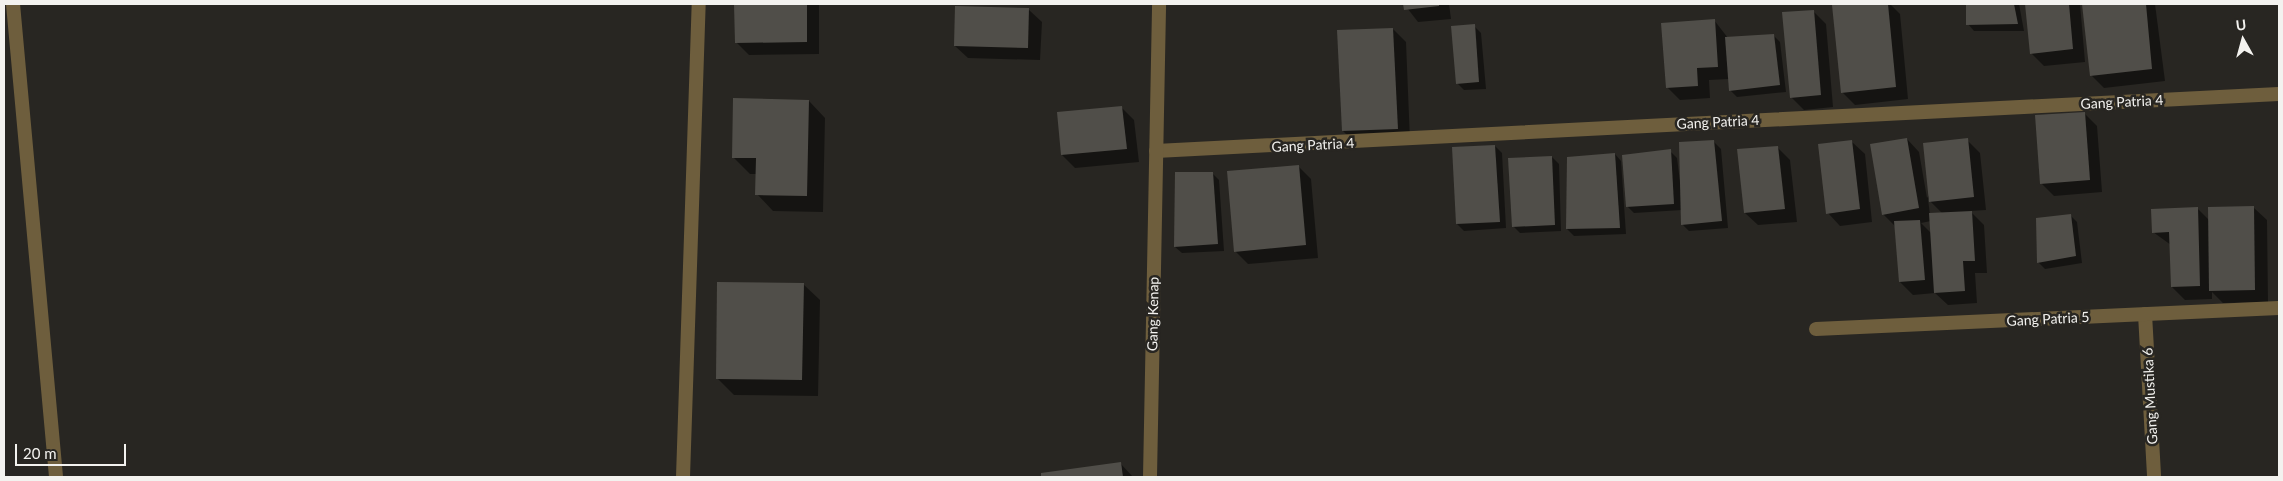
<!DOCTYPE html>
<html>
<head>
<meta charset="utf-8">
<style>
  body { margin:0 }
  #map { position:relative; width:2283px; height:481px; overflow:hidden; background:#282622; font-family:Lato,sans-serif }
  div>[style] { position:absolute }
  .shadow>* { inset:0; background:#0007 }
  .building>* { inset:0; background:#504e49 }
  .minor>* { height:14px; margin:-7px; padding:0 7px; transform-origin:7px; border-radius:7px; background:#6e5e3d }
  span { translate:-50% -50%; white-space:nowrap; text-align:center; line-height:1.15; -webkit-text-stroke:5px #282622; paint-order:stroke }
  .street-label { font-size:14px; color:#f3f2ef }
  .frame { position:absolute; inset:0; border:5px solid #f3f2ef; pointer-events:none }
  .north { position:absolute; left:2218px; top:15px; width:50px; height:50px; -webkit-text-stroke:4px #282622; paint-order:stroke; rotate:353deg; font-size:14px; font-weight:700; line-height:20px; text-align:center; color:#f3f2ef }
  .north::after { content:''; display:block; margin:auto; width:18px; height:22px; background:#f3f2ef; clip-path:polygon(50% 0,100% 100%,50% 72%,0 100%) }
  .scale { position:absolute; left:15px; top:444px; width:111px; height:22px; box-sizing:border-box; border:2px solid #f3f2ef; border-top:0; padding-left:6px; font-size:15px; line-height:18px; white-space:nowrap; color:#f3f2ef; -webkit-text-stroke:4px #282622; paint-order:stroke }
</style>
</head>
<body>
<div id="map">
  <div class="shadow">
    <div style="clip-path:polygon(736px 4px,819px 4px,819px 54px,749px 55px,736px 42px)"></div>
    <div style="clip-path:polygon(1404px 4px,1449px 4px,1451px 19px,1418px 22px)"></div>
    <div style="clip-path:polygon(1890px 4px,1900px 14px,1908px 99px,1855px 105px,1842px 92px,1833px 6px)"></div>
    <div style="clip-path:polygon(1967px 4px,2019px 4px,2024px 31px,1974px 31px,1968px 24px)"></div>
    <div style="clip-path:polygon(2026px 4px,2080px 4px,2085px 62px,2044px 66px,2031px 53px)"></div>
    <div style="clip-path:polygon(2083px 4px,2155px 4px,2165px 81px,2104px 88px,2091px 75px)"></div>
    <div style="clip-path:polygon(1029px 10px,1042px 22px,1040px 60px,968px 58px,955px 46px)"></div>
    <div style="clip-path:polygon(1813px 11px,1826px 24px,1833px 107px,1804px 110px,1791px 97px)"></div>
    <div style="clip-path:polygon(1714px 20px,1728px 38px,1773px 35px,1780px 42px,1786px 92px,1737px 97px,1730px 90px,1729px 79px,1709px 80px,1710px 98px,1680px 100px,1667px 87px)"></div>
    <div style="clip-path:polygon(1474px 26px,1481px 33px,1486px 89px,1464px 90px,1457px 83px)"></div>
    <div style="clip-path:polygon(1393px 29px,1406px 42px,1410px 141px,1356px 144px,1343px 131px)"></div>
    <div style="clip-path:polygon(809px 101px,825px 118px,823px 212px,773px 211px,757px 194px,757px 174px,750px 174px,733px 157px)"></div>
    <div style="clip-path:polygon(1122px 108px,1134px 120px,1139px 162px,1075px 168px,1062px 155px)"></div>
    <div style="clip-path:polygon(2084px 113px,2097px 126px,2102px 192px,2054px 196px,2041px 183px)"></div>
    <div style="clip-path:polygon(evenodd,1907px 139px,1919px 152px,1927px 198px,1967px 140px,1980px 153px,1986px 210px,1970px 211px,1984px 225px,1987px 273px,1975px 273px,1977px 303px,1948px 305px,1935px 293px,1913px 295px,1900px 282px,1895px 226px,1883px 214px,1907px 139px,1928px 199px,1943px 214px,1930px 215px,1928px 199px,1907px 139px,1931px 221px,1931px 233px,1921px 223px,1931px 221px)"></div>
    <div style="clip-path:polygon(1714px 142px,1721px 149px,1728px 228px,1689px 231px,1683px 225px,1682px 210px,1634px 213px,1627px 206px,1670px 151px,1677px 158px,1682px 197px)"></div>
    <div style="clip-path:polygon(1852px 142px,1865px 154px,1872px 222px,1840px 226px,1828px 213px)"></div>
    <div style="clip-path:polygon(1495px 146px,1502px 153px,1506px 228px,1464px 231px,1457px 224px)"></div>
    <div style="clip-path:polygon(1777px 147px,1790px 160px,1797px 222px,1758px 225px,1745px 213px)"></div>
    <div style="clip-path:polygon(1615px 154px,1621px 161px,1626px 234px,1574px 236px,1567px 229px)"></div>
    <div style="clip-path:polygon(1552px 157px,1559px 164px,1561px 231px,1520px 233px,1513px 226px)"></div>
    <div style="clip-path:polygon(1298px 166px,1311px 179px,1318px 258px,1248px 264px,1235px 251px)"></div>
    <div style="clip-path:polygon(1212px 173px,1219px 180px,1224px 251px,1182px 253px,1175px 247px)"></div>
    <div style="clip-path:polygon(2197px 208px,2210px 221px,2254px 208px,2267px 220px,2268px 302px,2223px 303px,2212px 292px,2212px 299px,2185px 300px,2172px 287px,2171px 245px,2153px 232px)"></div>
    <div style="clip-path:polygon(2070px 215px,2077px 222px,2082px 263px,2045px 269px,2038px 262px)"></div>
    <div style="clip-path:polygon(803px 284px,820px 300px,818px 396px,734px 395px,717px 378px)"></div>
    <div style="clip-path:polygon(1120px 463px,1133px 477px,1043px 477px,1042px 474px)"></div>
  </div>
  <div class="building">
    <div style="clip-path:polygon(734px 4px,807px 4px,807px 42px,735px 43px)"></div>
    <div style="clip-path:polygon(1403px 4px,1439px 4px,1439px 6px,1404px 10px)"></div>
    <div style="clip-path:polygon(1888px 4px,1896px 87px,1841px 93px,1832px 5px)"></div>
    <div style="clip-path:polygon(1966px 4px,2014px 4px,2018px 24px,1966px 25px)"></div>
    <div style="clip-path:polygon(2025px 4px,2069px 4px,2073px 49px,2030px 54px)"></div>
    <div style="clip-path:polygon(2082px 4px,2146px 4px,2152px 69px,2090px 76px)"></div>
    <div style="clip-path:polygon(955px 6px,1029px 8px,1028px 48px,954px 46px)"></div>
    <div style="clip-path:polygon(1814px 10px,1821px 95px,1790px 98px,1782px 12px)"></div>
    <div style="clip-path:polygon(1715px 19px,1718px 67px,1697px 68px,1698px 86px,1666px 88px,1661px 23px)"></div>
    <div style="clip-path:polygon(1475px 24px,1479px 82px,1456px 84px,1451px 26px)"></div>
    <div style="clip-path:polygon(1393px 28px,1398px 129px,1342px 131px,1337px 30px)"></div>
    <div style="clip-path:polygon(1774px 34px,1780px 85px,1729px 91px,1725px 37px)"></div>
    <div style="clip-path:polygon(733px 98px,809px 100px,807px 196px,755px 195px,756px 158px,732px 158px)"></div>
    <div style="clip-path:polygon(1122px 106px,1127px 149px,1061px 155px,1057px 112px)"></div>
    <div style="clip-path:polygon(2085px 112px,2090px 180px,2040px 184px,2035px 115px)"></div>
    <div style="clip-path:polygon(1907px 138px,1919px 208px,1882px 215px,1870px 144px)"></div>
    <div style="clip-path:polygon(1968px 138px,1974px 197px,1929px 202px,1923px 143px)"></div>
    <div style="clip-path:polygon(1714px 140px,1722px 221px,1681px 225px,1679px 142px)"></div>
    <div style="clip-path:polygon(1852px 140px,1860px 209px,1826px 214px,1818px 144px)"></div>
    <div style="clip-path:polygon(1495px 145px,1500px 222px,1456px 224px,1452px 147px)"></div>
    <div style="clip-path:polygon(1778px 146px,1785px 209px,1744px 213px,1737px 149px)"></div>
    <div style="clip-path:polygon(1671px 149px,1674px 204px,1626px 207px,1622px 155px)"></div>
    <div style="clip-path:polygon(1615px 153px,1620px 228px,1566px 229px,1567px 157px)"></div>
    <div style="clip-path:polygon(1552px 156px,1555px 225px,1512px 227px,1508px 158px)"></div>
    <div style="clip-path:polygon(1299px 165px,1306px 245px,1234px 252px,1227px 171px)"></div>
    <div style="clip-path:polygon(1175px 172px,1213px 172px,1218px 244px,1174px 247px)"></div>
    <div style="clip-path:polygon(2254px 206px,2255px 290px,2209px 291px,2208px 207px)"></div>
    <div style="clip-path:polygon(2198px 207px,2200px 286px,2171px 287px,2169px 232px,2152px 233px,2151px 209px)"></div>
    <div style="clip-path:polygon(1972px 211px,1975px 261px,1963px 261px,1965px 291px,1934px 293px,1929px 213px)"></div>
    <div style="clip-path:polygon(2071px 214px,2076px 256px,2037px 263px,2036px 218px)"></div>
    <div style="clip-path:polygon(1920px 220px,1925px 280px,1899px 282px,1894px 221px)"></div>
    <div style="clip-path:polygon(717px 282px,804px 283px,802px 380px,716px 379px)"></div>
    <div style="clip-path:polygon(1121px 462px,1123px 477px,1041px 477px,1041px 473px)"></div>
  </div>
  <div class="minor">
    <div style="left:13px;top:4px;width:475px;rotate:84.8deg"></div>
    <div style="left:1156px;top:151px;width:1124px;rotate:-2.91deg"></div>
    <div style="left:2145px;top:314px;width:163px;rotate:86.8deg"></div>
    <div style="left:1816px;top:329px;width:463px;rotate:-2.6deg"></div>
    <div style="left:683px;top:477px;width:473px;rotate:-88.1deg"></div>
    <div style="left:1150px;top:477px;width:473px;rotate:-88.9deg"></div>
  </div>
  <div class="street-label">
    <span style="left:2122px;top:102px;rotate:-3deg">Gang Patria 4</span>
    <span style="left:1718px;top:122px;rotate:-3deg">Gang Patria 4</span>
    <span style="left:1313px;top:145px;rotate:-3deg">Gang Patria 4</span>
    <span style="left:1153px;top:314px;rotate:-89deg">Gang Kenap</span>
    <span style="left:2048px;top:319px;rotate:-3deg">Gang Patria 5</span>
    <span style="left:2150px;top:396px;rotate:-93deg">Gang Mustika 6</span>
  </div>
  <div class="frame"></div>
  <div class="north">U</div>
  <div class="scale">20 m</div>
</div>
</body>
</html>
